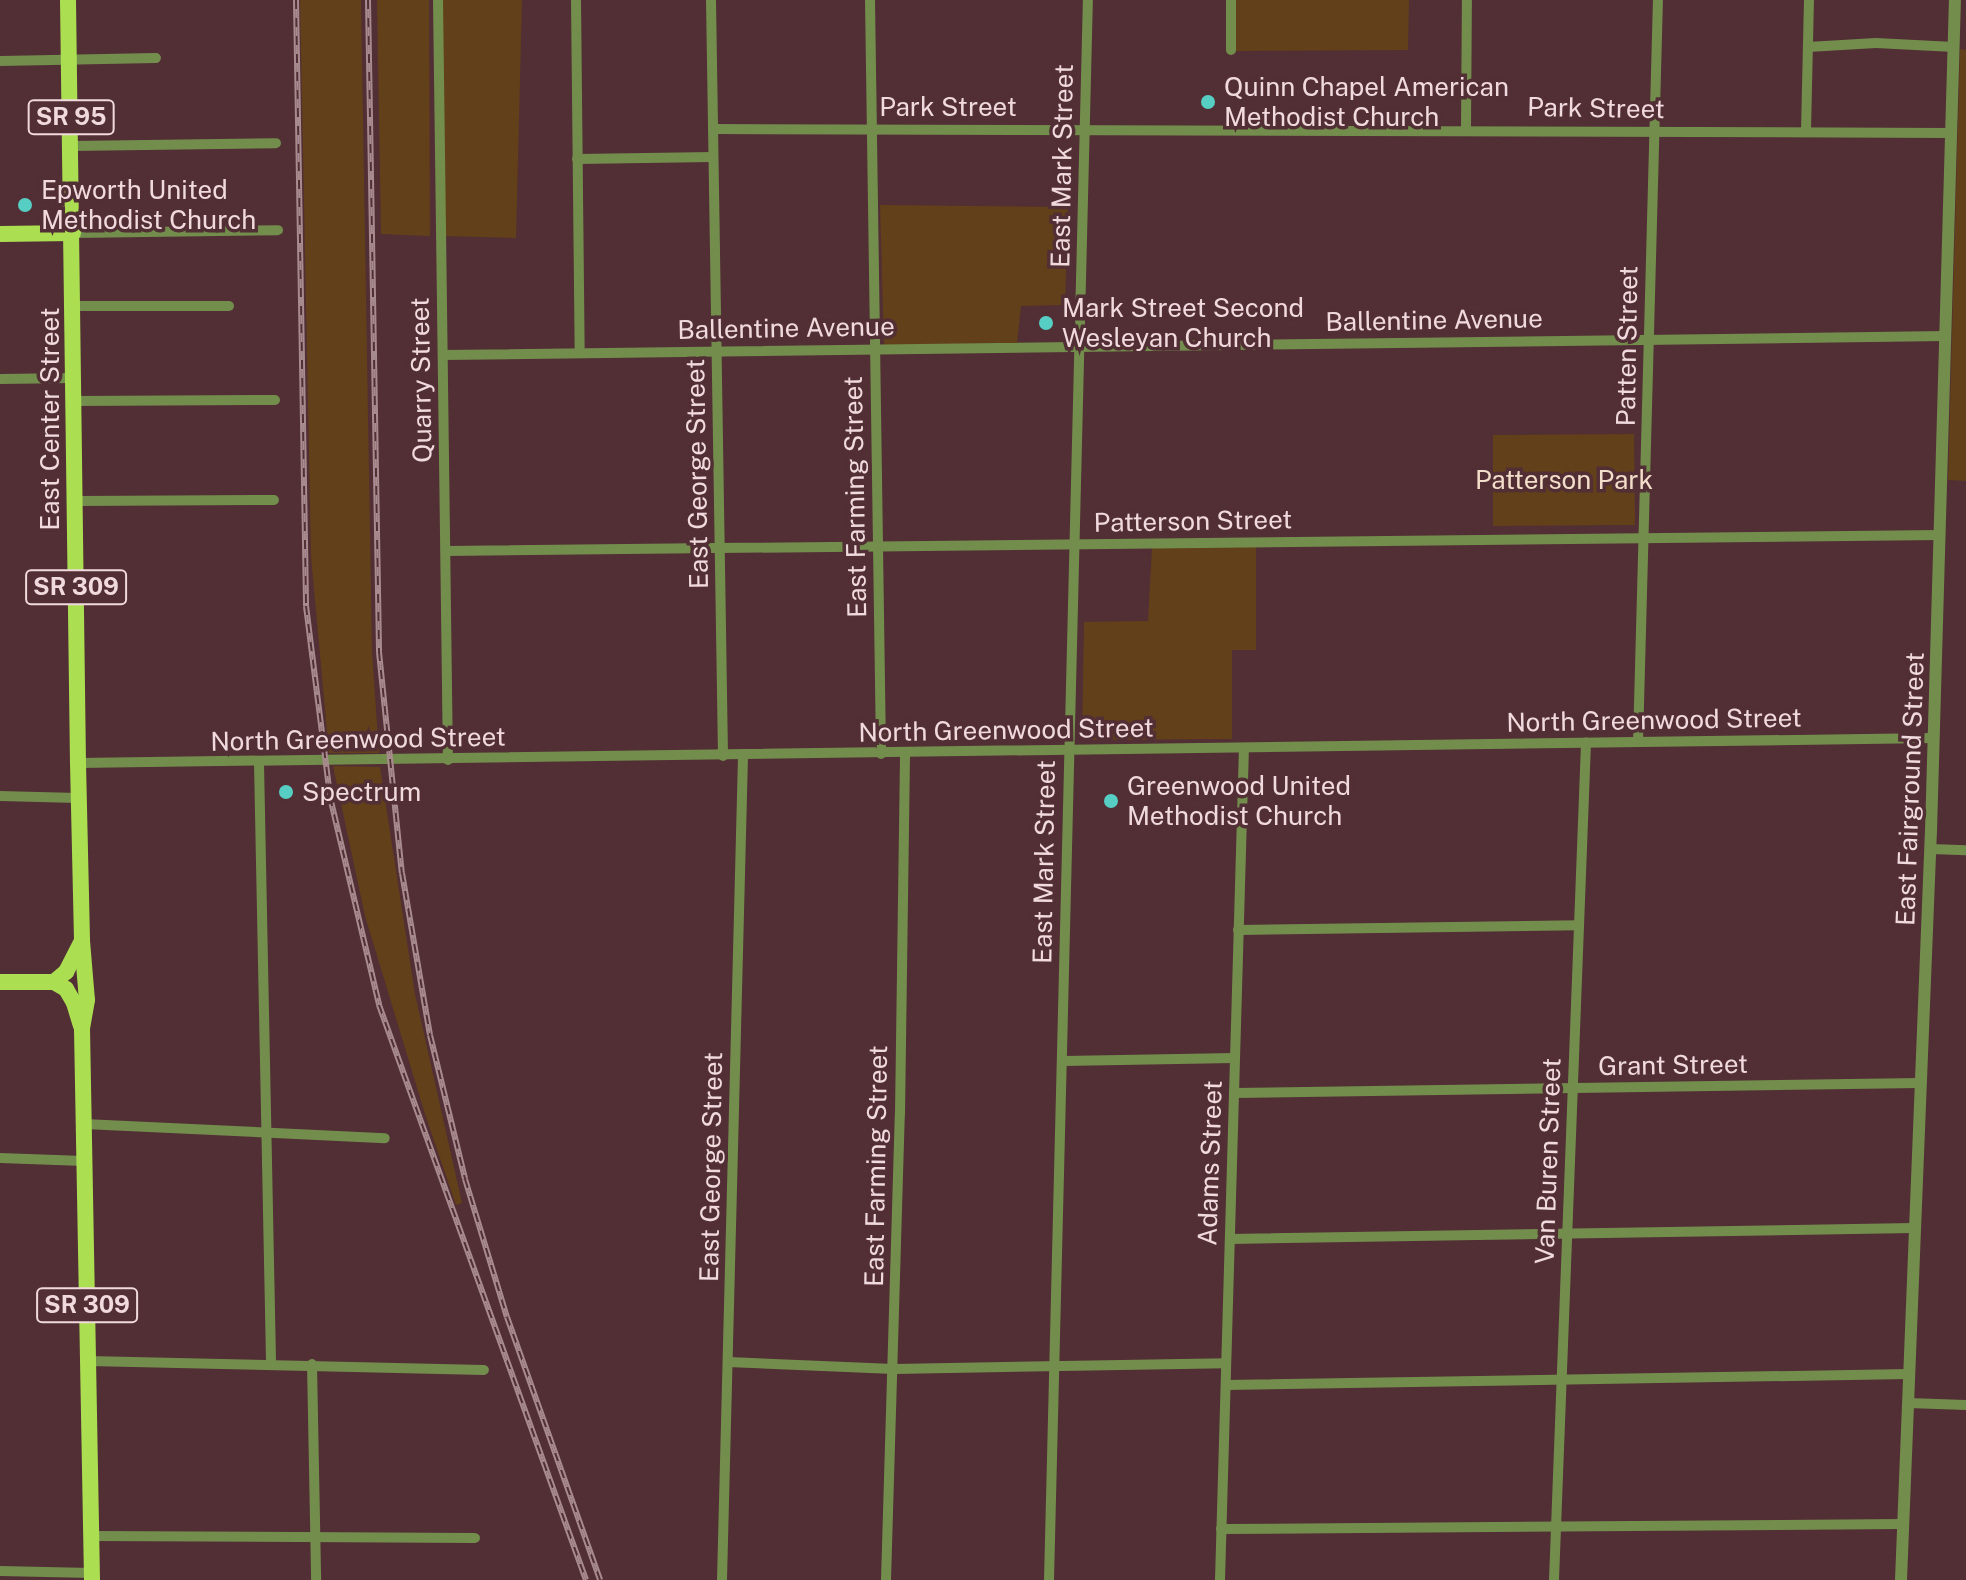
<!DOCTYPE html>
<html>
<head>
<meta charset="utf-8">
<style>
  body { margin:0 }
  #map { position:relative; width:1966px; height:1580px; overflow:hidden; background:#522e35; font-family:"Public Sans",sans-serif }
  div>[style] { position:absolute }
  .green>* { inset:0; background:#624019 }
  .minor>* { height:10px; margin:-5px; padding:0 5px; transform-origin:5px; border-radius:5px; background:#738d4d }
  .tertiary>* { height:12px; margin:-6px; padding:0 6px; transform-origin:6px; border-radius:6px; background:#738d4d }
  .primary>* { height:16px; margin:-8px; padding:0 8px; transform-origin:8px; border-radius:8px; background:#abdf51 }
  .rail>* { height:6px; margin-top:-3px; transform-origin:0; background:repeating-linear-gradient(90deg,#522e35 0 9px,#a88b8f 0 18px); box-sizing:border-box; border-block:2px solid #a88b8f }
  .dots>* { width:22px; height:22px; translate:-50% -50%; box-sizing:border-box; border:4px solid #522e35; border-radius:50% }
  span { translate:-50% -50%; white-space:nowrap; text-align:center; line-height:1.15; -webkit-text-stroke:7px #522e35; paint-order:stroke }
  .shield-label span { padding:2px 6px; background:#522e35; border:2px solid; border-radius:6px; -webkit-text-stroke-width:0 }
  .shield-label { font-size:24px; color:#f1dadd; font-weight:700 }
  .poi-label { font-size:26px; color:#f1dadd }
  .left { translate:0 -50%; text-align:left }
  .street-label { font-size:26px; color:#f1dadd }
  .park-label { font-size:26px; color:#f3deca }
</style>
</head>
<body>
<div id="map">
  <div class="green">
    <div style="clip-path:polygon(300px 0,361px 0,372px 652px,379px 753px,329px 753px,311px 556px)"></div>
    <div style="clip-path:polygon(377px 0,429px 0,430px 236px,381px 234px)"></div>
    <div style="clip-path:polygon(441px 0,522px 0,516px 238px,441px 236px)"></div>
    <div style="clip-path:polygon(1236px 0,1409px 0,1408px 50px,1235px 51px)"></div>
    <div style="clip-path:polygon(1960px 49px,1966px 50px,1966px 481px,1948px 480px)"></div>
    <div style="clip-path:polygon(880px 205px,1068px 207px,1065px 305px,1021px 306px,1017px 343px,884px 345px)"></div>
    <div style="clip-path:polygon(1634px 434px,1635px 525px,1493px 526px,1493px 435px)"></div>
    <div style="clip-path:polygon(1256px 547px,1256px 650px,1232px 650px,1232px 739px,1082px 740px,1084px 622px,1148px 621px,1152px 548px)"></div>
    <div style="clip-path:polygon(333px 766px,380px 767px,415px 994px,462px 1203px,456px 1205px,425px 1114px,365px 916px)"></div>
  </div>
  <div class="minor">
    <div style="left:438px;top:0;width:760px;rotate:89.25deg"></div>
    <div style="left:576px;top:0;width:353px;rotate:89.4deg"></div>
    <div style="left:711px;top:0;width:756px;rotate:89.09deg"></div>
    <div style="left:870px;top:0;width:754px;rotate:89.16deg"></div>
    <div style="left:1808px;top:47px;width:68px;rotate:-3.4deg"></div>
    <div style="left:1876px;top:43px;width:78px;rotate:2.9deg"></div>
    <div style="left:1231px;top:50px;width:50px;rotate:-90deg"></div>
    <div style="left:0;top:61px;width:156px;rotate:-1.1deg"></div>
    <div style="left:713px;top:129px;width:1239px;rotate:0.18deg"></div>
    <div style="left:1466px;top:129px;width:129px;rotate:-89.6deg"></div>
    <div style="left:1806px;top:131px;width:131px;rotate:-88.7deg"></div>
    <div style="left:71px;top:146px;width:205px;rotate:-0.8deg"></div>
    <div style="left:577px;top:159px;width:136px;rotate:-0.8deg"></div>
    <div style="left:73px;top:233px;width:205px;rotate:-0.8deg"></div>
    <div style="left:73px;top:306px;width:156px"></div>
    <div style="left:443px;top:355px;width:1503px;rotate:-0.72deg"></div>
    <div style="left:0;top:379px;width:74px;rotate:-0.8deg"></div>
    <div style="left:74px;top:401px;width:201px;rotate:-0.3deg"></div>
    <div style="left:75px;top:501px;width:199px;rotate:-0.3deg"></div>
    <div style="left:446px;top:551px;width:1494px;rotate:-0.61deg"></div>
    <div style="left:1638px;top:742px;width:742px;rotate:-88.46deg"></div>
    <div style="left:78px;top:763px;width:1856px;rotate:-0.77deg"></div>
    <div style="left:259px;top:763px;width:600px;rotate:88.85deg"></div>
    <div style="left:0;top:796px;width:78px;rotate:1.5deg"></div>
    <div style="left:1931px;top:849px;width:35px;rotate:2deg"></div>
    <div style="left:1238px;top:930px;width:341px;rotate:-0.8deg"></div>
    <div style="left:1063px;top:1061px;width:172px;rotate:-1deg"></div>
    <div style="left:1234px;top:1093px;width:686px;rotate:-0.84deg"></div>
    <div style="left:84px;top:1124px;width:301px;rotate:2.7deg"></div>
    <div style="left:0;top:1158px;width:84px;rotate:2deg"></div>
    <div style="left:1230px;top:1239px;width:684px;rotate:-0.92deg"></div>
    <div style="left:88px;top:1361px;width:396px;rotate:1.3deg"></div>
    <div style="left:728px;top:1362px;width:166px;rotate:2.4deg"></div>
    <div style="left:894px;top:1369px;width:332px;rotate:-1deg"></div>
    <div style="left:312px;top:1364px;width:216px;rotate:88.9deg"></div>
    <div style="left:1226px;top:1385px;width:683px;rotate:-0.92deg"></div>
    <div style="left:1908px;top:1403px;width:58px;rotate:2deg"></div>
    <div style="left:1221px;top:1529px;width:682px;rotate:-0.42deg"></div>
    <div style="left:91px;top:1536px;width:384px;rotate:0.3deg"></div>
    <div style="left:0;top:1571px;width:92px;rotate:1.2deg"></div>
    <div style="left:722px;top:1580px;width:824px;rotate:-88.54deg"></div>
    <div style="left:886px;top:1580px;width:466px;rotate:-88.3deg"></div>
    <div style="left:900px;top:1114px;width:360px;rotate:-89.2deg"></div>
    <div style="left:1049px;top:1580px;width:1580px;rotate:-88.59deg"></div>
    <div style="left:1220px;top:1580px;width:832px;rotate:-88.35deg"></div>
    <div style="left:1554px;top:1580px;width:838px;rotate:-87.81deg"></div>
  </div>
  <div class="tertiary">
    <div style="left:1901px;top:1580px;width:750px;rotate:-87.71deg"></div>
    <div style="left:1931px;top:831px;width:831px;rotate:-88.35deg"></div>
  </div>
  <div class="primary">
    <div style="left:68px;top:0;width:763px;rotate:89.25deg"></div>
    <div style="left:78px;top:763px;width:178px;rotate:88.7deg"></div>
    <div style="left:82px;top:941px;width:59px;rotate:85.2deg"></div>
    <div style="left:87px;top:1000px;width:29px;rotate:100deg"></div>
    <div style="left:82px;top:1029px;width:551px;rotate:88.96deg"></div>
    <div style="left:0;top:234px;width:73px;rotate:-0.8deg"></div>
    <div style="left:0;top:982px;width:54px"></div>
    <div style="left:54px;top:982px;width:16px;rotate:-40deg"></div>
    <div style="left:66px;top:972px;width:35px;rotate:-63deg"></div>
    <div style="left:54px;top:982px;width:14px;rotate:30deg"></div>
    <div style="left:66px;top:989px;width:16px;rotate:60deg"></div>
    <div style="left:74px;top:1003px;width:24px;rotate:73deg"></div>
  </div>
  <div class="rail">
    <div style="left:296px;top:0;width:606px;rotate:89.05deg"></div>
    <div style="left:306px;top:606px;width:193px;rotate:82.8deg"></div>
    <div style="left:330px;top:797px;width:214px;rotate:76.7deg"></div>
    <div style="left:379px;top:1005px;width:611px;rotate:70.2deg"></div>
    <div style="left:368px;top:0;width:652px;rotate:89.03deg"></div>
    <div style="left:379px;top:652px;width:222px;rotate:84.1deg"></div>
    <div style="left:402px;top:873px;width:164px;rotate:80.2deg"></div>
    <div style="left:430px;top:1035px;width:148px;rotate:76.3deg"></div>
    <div style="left:465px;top:1179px;width:144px;rotate:73.1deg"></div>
    <div style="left:507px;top:1317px;width:279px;rotate:70.5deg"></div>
  </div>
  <div class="dots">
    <div style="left:1208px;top:102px;background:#56cec3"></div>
    <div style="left:25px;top:205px;background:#56cec3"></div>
    <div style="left:1046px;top:323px;background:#56cec3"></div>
    <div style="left:286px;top:792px;background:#56cec3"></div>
    <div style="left:1111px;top:801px;background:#56cec3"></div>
  </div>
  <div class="shield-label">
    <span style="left:71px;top:117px">SR 95</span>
    <span style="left:76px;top:587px">SR 309</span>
    <span style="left:87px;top:1305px">SR 309</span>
  </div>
  <div class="poi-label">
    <span class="left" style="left:1224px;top:102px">Quinn Chapel American<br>Methodist Church</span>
    <span class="left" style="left:41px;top:205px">Epworth United<br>Methodist Church</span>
    <span class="left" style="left:1062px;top:323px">Mark Street Second<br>Wesleyan Church</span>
    <span class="left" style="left:1127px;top:801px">Greenwood United<br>Methodist Church</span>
    <span class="left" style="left:302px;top:792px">Spectrum</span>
  </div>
  <div class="street-label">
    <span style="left:948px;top:107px">Park Street</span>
    <span style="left:1596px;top:108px;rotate:1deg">Park Street</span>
    <span style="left:1062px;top:166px;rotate:-89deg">East Mark Street</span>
    <span style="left:1434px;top:320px;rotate:-1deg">Ballentine Avenue</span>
    <span style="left:786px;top:328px;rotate:-1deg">Ballentine Avenue</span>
    <span style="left:1627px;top:346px;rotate:-89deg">Patten Street</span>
    <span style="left:421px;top:380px;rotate:-91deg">Quarry Street</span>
    <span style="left:50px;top:419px;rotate:-90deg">East Center Street</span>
    <span style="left:697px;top:474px;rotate:-91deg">East George Street</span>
    <span style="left:855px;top:497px;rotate:-91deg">East Farming Street</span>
    <span style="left:1193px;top:521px;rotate:-1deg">Patterson Street</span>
    <span style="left:1654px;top:720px;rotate:-1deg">North Greenwood Street</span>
    <span style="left:1006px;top:730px;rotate:-1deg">North Greenwood Street</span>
    <span style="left:358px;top:739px;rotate:-1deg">North Greenwood Street</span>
    <span style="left:1910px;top:789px;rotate:-88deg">East Fairground Street</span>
    <span style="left:1044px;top:862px;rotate:-89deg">East Mark Street</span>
    <span style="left:1673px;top:1065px;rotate:-1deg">Grant Street</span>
    <span style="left:1548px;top:1161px;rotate:-88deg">Van Buren Street</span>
    <span style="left:1210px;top:1163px;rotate:-88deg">Adams Street</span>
    <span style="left:876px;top:1166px;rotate:-89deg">East Farming Street</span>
    <span style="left:711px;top:1167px;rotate:-89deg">East George Street</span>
  </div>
  <div class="park-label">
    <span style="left:1564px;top:480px">Patterson Park</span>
  </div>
</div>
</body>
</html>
